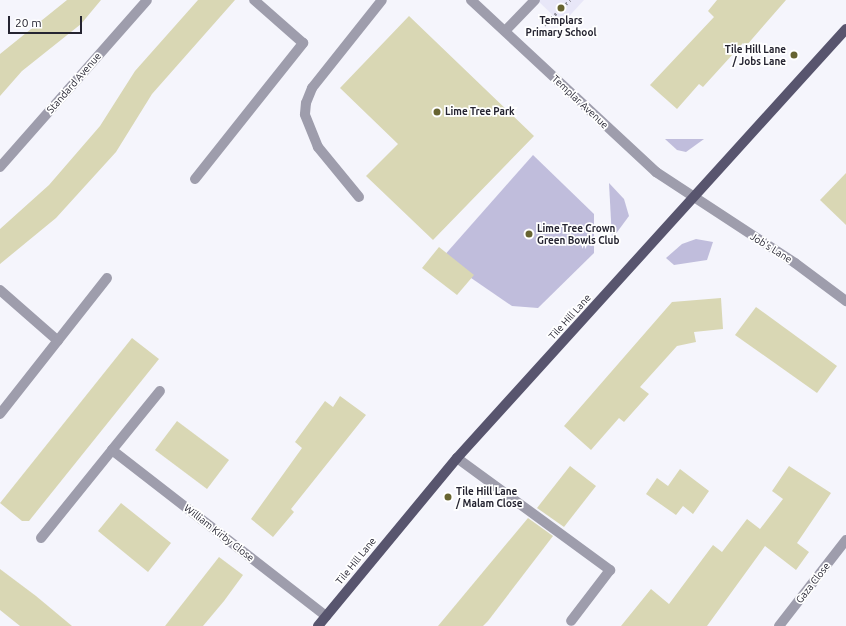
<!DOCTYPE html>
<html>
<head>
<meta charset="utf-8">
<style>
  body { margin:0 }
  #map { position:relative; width:846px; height:626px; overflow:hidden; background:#f5f5fc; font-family:Ubuntu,sans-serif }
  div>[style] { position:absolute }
  .built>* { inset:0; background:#e8e7f8 }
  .green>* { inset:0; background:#c0bddc }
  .building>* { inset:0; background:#d9d7b4 }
  .path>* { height:2.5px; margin-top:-1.25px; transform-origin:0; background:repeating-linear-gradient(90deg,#92929c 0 2px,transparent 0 5px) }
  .minor>* { height:10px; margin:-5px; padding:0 5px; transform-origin:5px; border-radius:5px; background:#9e9dac }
  .major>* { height:10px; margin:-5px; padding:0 5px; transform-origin:5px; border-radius:5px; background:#58556e }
  .dots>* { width:11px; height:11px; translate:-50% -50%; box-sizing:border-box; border:2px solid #fff; border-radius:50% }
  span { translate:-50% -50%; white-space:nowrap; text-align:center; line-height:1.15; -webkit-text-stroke:3.5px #fff; paint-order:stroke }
  .poi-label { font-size:10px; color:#252431; font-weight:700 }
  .right { translate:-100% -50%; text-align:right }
  .left { translate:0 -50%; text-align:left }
  .street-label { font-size:10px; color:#252431 }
  .scale { position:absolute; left:8px; top:16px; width:74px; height:18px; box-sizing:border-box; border:2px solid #252431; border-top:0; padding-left:5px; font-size:12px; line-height:14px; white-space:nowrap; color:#252431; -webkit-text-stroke:3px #fff; paint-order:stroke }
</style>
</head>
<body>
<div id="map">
  <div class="built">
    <div style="clip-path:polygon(537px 0,584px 0,562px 24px)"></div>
  </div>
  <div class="green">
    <div style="clip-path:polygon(665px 139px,704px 139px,686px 152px,677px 150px)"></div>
    <div style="clip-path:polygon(533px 155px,594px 214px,594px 253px,538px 308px,512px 306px,442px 258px)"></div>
    <div style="clip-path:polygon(609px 183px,624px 199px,629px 216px,612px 239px)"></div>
    <div style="clip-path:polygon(696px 239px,713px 242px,707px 260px,674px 265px,666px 258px,682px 244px)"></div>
  </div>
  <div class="building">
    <div style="clip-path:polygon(67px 0,101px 0,81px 24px,22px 71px,0 96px,0 54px)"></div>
    <div style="clip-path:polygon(198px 0,235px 0,152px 94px,116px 152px,56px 218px,0 264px,0 229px,49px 185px,100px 126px,135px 71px)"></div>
    <div style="clip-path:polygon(717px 0,786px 0,746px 46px,743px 43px,703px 87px,699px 84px,677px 109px,650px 85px,714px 17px,708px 11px)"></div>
    <div style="clip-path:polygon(409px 16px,534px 136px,433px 240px,366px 176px,398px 144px,340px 88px)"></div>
    <div style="clip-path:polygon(846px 173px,846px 225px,820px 200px)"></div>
    <div style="clip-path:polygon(439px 247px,474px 275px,457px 295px,422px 268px)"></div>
    <div style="clip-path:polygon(721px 298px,723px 329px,694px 332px,696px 342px,677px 346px,640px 387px,649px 394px,624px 422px,619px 418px,591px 450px,564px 426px,672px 302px)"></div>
    <div style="clip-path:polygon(756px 307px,837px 366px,817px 393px,735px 335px)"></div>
    <div style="clip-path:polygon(132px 338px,159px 359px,29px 521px,22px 521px,0 503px)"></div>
    <div style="clip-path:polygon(340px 396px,366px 415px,291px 509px,294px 512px,273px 537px,251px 519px,302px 448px,295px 442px,325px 401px,333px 407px)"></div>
    <div style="clip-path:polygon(177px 421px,229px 460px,207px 489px,155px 450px)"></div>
    <div style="clip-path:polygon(570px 466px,596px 486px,564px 527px,537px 508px)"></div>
    <div style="clip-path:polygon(789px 466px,831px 493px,797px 543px,809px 552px,796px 570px,765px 546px,707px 626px,621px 626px,651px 589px,669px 604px,713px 545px,722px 552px,747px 519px,760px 529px,783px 499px,772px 491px)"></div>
    <div style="clip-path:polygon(680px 469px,709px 491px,693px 514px,683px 506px,676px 515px,646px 494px,657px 478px,668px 486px)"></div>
    <div style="clip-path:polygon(121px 503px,171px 543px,148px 572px,98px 531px)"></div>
    <div style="clip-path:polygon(528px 518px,553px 536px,488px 621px,483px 626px,438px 626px)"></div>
    <div style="clip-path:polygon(219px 557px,243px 575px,224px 601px,203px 626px,165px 626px)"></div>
    <div style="clip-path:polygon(0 569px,36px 596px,72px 626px,20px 626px,0 610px)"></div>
  </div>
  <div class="path">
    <div style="left:544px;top:25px;width:36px;rotate:-44deg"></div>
  </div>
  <div class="minor">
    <div style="left:471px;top:0;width:253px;rotate:42.9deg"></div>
    <div style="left:656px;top:172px;width:166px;rotate:33.2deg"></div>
    <div style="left:795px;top:263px;width:64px;rotate:36.7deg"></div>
    <div style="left:505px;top:31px;width:43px;rotate:-45.9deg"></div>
    <div style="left:0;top:167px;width:222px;rotate:-48.6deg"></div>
    <div style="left:195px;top:179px;width:174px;rotate:-51.5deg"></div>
    <div style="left:303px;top:43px;width:65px;rotate:-138.7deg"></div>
    <div style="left:359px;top:197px;width:65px;rotate:-129.4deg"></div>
    <div style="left:318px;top:147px;width:35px;rotate:-112deg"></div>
    <div style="left:305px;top:114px;width:11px;rotate:-85deg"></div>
    <div style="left:306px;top:103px;width:16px;rotate:-68deg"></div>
    <div style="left:312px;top:88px;width:112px;rotate:-51.5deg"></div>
    <div style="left:0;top:290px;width:77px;rotate:41.3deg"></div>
    <div style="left:0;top:414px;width:173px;rotate:-51.8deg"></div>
    <div style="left:112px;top:450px;width:76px;rotate:-50.9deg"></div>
    <div style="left:457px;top:458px;width:190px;rotate:36.2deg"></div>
    <div style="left:610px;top:570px;width:64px;rotate:127.4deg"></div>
    <div style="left:41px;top:538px;width:113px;rotate:-51.1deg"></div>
    <div style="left:112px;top:450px;width:271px;rotate:37.8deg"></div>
    <div style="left:779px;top:626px;width:109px;rotate:-52.1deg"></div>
  </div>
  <div class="major">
    <div style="left:318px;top:626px;width:218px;rotate:-50.4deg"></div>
    <div style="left:457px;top:458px;width:579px;rotate:-47.8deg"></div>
  </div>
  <div class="dots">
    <div style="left:561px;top:8px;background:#676431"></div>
    <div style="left:794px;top:55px;background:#676431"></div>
    <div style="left:437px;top:112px;background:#676431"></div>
    <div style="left:529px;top:234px;background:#676431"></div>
    <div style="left:448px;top:497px;background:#676431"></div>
  </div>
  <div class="poi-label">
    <span style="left:561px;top:26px">Templars<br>Primary School</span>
    <span class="right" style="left:786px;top:55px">Tile Hill Lane<br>/ Jobs Lane</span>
    <span class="left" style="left:445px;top:112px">Lime Tree Park</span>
    <span class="left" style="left:537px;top:234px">Lime Tree Crown<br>Green Bowls Club</span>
    <span class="left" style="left:456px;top:497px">Tile Hill Lane<br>/ Malam Close</span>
  </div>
  <div class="street-label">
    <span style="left:74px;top:83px;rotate:-49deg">Standard Avenue</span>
    <span style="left:580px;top:102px;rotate:43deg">Templar Avenue</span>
    <span style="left:771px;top:248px;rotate:32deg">Job's Lane</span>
    <span style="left:570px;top:317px;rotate:-48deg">Tile Hill Lane</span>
    <span style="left:219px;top:533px;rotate:38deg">William Kirby Close</span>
    <span style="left:356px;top:561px;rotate:-51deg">Tile Hill Lane</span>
    <span style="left:813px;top:583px;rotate:-52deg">Gaza Close</span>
  </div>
  <div class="scale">20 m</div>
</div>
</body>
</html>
